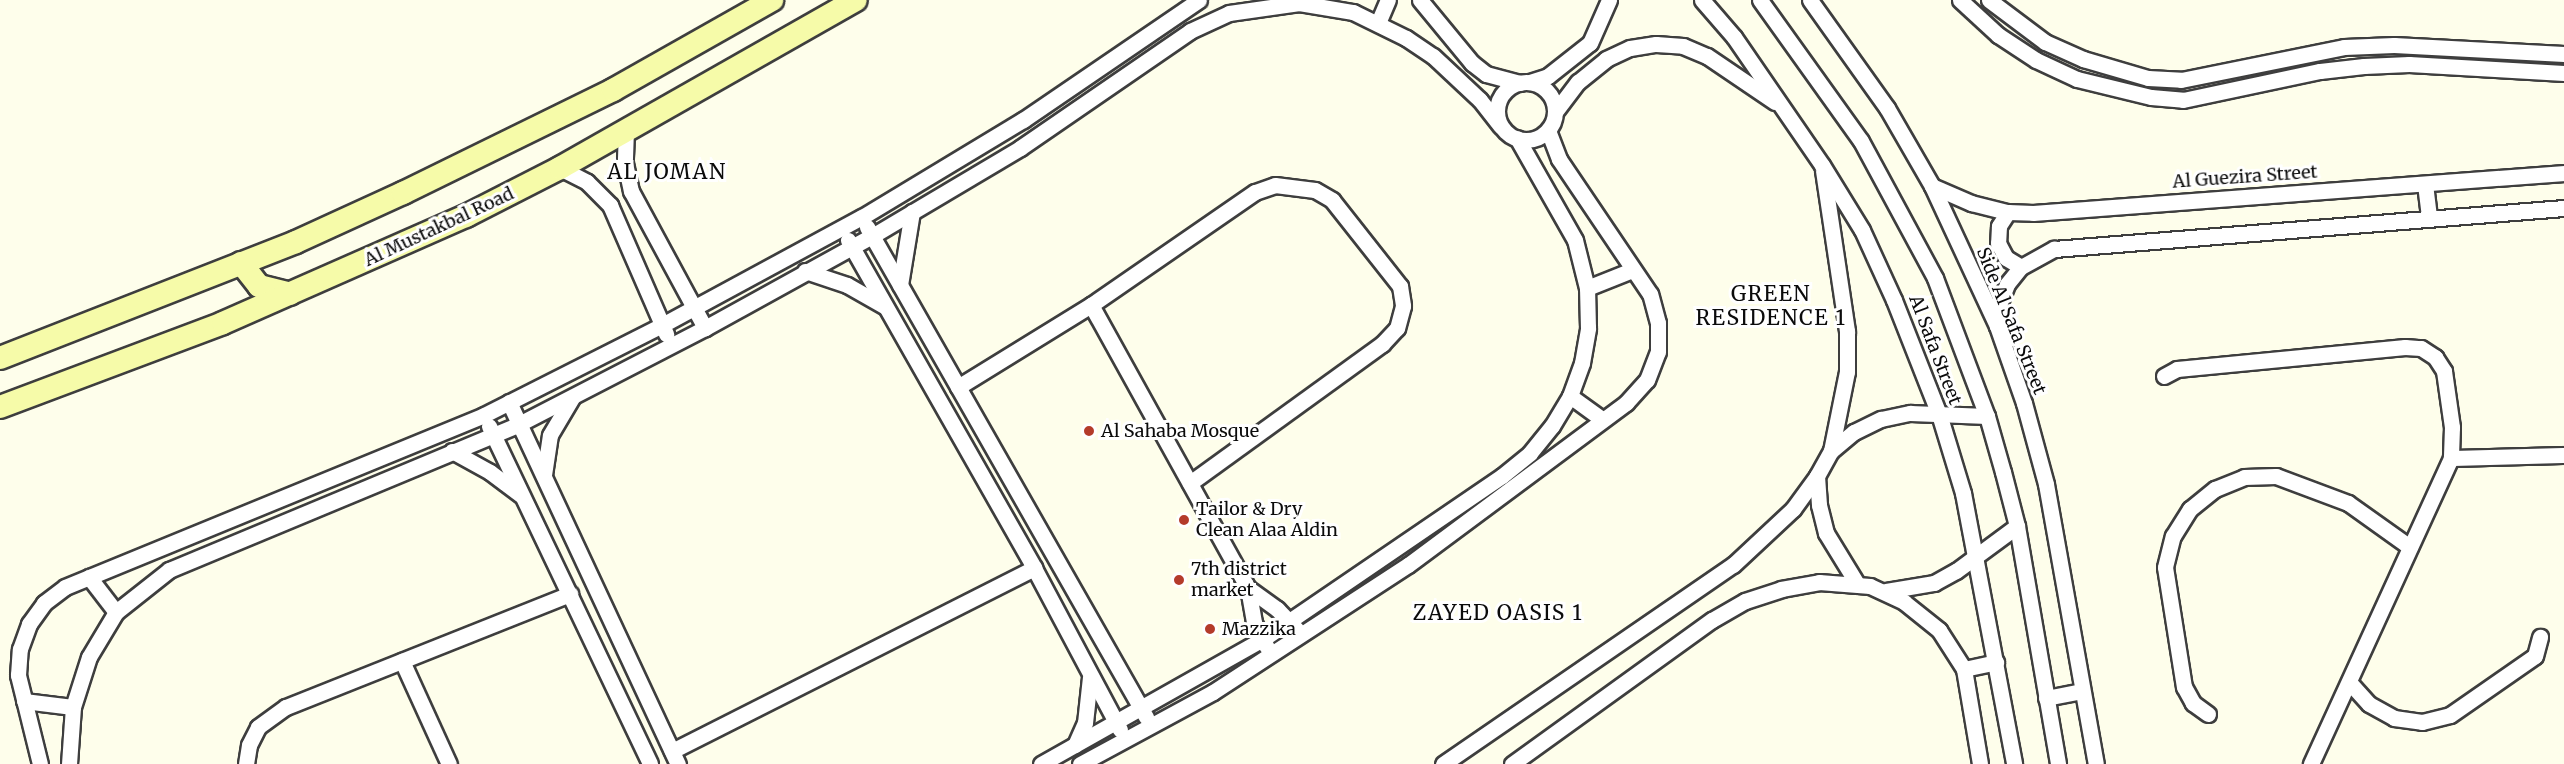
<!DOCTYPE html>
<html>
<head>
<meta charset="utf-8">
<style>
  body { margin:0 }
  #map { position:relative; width:2564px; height:764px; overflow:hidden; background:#fefeeb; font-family:Merriweather,serif }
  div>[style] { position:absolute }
  .roads { filter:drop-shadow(2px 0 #3e3e3e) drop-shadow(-2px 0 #3e3e3e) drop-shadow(0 2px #3e3e3e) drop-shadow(0 -2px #3e3e3e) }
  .minor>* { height:15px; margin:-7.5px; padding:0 7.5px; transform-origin:7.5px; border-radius:7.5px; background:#fff }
  .minor>.ring { margin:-7.5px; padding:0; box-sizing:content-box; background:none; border:15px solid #fff; border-radius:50% }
  .secondary>* { height:22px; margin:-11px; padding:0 11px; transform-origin:11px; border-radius:11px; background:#f6fba9 }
  .dots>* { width:16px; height:16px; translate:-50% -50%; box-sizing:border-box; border:3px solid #fff; border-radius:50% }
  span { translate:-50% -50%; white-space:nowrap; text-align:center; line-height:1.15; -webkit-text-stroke:6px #fff; paint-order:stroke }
  .street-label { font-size:18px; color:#0b0b0b }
  .poi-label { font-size:18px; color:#0b0b0b }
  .left { translate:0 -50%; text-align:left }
  .quarter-label { font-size:21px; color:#0b0b0b; letter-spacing:1.5px }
</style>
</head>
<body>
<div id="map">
  <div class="roads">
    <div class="minor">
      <div style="left:1420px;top:0;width:82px;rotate:50.5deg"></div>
      <div style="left:1472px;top:63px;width:18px;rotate:38deg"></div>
      <div style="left:1486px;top:74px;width:35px;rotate:15deg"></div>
      <div style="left:1702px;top:0;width:49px;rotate:49.1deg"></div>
      <div style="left:1734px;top:37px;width:155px;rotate:55.5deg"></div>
      <div style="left:1822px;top:165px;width:76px;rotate:58.4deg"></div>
      <div style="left:1862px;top:230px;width:77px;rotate:65.4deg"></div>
      <div style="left:1894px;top:300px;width:123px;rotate:68.5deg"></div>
      <div style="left:1939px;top:414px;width:83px;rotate:73.1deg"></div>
      <div style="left:1963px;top:493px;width:276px;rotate:79.3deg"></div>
      <div style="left:1760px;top:0;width:173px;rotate:54.4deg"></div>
      <div style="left:1861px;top:141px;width:156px;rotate:61.6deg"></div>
      <div style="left:1935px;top:278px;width:147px;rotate:69.4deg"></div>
      <div style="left:1987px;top:416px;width:58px;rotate:74.1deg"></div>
      <div style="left:2003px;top:472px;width:56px;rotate:75.5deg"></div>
      <div style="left:2017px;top:526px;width:242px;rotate:80.2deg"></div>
      <div style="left:1810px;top:0;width:133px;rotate:54.5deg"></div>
      <div style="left:1887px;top:108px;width:90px;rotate:60deg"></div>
      <div style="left:1932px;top:186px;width:154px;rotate:65.1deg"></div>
      <div style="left:1997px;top:326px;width:82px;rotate:70.7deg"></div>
      <div style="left:2024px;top:403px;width:84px;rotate:74.8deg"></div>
      <div style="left:2046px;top:484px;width:284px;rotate:79.9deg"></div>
      <div style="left:1960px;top:0;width:52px;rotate:42.6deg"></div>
      <div style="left:1998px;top:35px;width:45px;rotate:33.3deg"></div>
      <div style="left:2036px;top:60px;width:45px;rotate:24.9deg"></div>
      <div style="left:2077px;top:79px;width:76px;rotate:13.7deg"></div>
      <div style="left:2151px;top:97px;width:32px;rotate:5deg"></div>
      <div style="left:2183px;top:100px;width:140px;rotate:-12deg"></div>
      <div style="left:2320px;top:71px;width:44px;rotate:-6.5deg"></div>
      <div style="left:2364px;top:66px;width:45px;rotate:-2.5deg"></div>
      <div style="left:2409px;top:64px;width:155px;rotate:3.3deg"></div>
      <div style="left:1989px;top:0;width:70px;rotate:36.9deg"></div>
      <div style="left:2045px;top:42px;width:42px;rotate:24.1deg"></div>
      <div style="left:2083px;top:59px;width:68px;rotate:16.3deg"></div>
      <div style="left:2148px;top:78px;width:33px;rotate:3deg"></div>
      <div style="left:2181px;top:80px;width:166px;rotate:-11.4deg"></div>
      <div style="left:2344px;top:47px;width:50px;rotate:-2.3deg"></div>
      <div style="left:2394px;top:45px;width:170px;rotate:3deg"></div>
      <div style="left:1378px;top:23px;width:25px;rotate:-67deg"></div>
      <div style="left:1530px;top:82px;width:19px;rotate:-18deg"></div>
      <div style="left:1548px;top:76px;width:53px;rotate:-38.2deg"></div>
      <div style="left:1590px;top:43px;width:47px;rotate:-66.2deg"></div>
      <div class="ring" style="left:1497px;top:82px;width:43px;height:43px"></div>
      <div style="left:1555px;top:112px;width:38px;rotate:-53deg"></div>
      <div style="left:1578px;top:82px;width:36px;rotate:-39deg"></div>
      <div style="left:1606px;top:59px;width:26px;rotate:-25deg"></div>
      <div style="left:1630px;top:48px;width:26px;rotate:-9deg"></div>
      <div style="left:1656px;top:44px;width:27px;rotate:4deg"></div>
      <div style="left:1683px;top:46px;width:26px;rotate:23deg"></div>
      <div style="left:1707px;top:56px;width:82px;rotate:34.1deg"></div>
      <div style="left:626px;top:129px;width:34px;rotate:92deg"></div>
      <div style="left:625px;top:163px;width:29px;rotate:78deg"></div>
      <div style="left:631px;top:191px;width:156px;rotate:61.6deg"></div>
      <div style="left:560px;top:168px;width:30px;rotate:27deg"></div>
      <div style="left:587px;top:182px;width:33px;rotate:45deg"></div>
      <div style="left:610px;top:205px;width:141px;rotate:66.5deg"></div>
      <div style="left:2425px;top:184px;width:34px;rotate:83deg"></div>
      <div style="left:1932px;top:186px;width:43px;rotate:23.6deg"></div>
      <div style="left:1971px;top:203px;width:38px;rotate:14deg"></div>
      <div style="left:2008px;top:212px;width:25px;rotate:2deg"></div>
      <div style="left:2033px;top:213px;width:533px;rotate:-4.31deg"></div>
      <div style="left:2008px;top:212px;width:17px;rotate:123deg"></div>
      <div style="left:1999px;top:226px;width:17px;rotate:93deg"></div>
      <div style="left:1998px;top:243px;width:17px;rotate:62deg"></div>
      <div style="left:2006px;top:258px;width:17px;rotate:31deg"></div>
      <div style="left:867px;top:227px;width:564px;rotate:60.34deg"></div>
      <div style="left:848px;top:240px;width:377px;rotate:60.4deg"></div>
      <div style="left:1034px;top:568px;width:183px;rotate:62deg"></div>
      <div style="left:805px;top:271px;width:44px;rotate:18.4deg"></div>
      <div style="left:847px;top:285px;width:43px;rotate:29.6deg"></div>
      <div style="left:900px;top:285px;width:74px;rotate:-80.7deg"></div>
      <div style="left:1587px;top:288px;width:48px;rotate:-21.8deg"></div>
      <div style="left:1091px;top:305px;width:324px;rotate:61deg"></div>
      <div style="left:1248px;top:588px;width:36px;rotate:80deg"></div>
      <div style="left:1254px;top:623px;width:27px;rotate:62deg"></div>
      <div style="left:1997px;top:326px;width:21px;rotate:-85deg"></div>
      <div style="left:1999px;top:305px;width:22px;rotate:-69deg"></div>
      <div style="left:2007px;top:284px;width:22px;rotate:-51deg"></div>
      <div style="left:2021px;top:267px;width:38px;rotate:-29deg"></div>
      <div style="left:2054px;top:249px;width:512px;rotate:-4.6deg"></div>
      <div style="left:2164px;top:376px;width:15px;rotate:-28deg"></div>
      <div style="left:2177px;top:369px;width:229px;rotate:-5.5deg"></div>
      <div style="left:2405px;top:347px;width:16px;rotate:4deg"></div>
      <div style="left:2421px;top:348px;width:17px;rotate:33deg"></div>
      <div style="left:2435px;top:357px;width:17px;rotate:57deg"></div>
      <div style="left:2444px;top:371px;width:57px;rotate:81.9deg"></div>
      <div style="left:2452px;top:427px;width:31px;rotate:92deg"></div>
      <div style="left:2451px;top:458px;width:337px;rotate:114.6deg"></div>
      <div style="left:958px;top:387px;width:156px;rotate:-31.7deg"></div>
      <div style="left:1091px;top:305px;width:199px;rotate:-34.6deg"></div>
      <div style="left:1255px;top:192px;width:21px;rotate:-19deg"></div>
      <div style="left:1275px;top:185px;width:40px;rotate:7.1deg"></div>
      <div style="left:1315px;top:190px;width:20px;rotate:30deg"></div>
      <div style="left:1332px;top:200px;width:110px;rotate:51.7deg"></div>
      <div style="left:1400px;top:286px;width:20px;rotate:81deg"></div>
      <div style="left:1403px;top:306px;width:23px;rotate:105deg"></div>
      <div style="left:1397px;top:328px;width:22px;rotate:133deg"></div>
      <div style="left:1382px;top:344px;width:237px;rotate:144.1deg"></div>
      <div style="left:1570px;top:396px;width:39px;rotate:36deg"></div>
      <div style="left:509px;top:402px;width:400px;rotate:65deg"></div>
      <div style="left:489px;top:426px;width:374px;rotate:64.5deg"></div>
      <div style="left:452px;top:451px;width:43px;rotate:28.9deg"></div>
      <div style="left:490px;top:472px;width:38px;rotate:37deg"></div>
      <div style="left:1831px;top:451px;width:30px;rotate:-40deg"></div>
      <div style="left:1854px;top:432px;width:30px;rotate:-26deg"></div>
      <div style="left:1881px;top:419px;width:30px;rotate:-12deg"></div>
      <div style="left:1910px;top:413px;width:77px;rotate:2.2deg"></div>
      <div style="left:2451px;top:458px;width:113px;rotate:-1.5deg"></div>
      <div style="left:544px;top:475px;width:40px;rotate:-81.5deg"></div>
      <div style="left:550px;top:435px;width:43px;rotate:-59.3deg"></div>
      <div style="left:1817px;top:476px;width:29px;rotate:86deg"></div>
      <div style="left:1819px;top:505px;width:29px;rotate:76deg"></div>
      <div style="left:1826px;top:533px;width:57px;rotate:58.5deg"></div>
      <div style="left:89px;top:577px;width:44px;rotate:52.4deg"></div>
      <div style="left:1248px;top:588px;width:36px;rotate:36deg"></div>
      <div style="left:1277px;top:609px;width:28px;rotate:46deg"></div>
      <div style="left:1886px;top:591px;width:49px;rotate:-9.5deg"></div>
      <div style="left:1934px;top:583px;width:25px;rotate:-29deg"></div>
      <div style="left:1956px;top:571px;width:76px;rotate:-36.4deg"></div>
      <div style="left:402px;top:661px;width:113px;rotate:65.5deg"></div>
      <div style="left:1964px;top:669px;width:33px;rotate:-12deg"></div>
      <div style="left:2350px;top:683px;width:28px;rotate:48deg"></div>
      <div style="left:2369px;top:704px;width:29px;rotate:29deg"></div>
      <div style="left:2394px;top:718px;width:28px;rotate:8deg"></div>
      <div style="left:2422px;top:722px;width:29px;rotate:-14deg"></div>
      <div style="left:2450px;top:715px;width:103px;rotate:-34.8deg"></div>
      <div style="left:2535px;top:656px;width:20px;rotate:-75deg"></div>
      <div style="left:2046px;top:698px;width:36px;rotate:-11deg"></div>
      <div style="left:24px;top:701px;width:49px;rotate:7deg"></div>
      <div style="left:2208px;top:714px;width:19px;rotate:-144deg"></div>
      <div style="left:2193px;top:703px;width:18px;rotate:-119deg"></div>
      <div style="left:2184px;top:687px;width:121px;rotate:-99deg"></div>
      <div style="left:2165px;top:567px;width:32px;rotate:-76deg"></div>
      <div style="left:2173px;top:536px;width:32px;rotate:-58deg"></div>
      <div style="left:2190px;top:509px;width:32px;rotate:-39deg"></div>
      <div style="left:2215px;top:489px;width:31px;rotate:-22deg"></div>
      <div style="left:2244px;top:477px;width:32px;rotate:-2deg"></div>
      <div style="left:2276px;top:476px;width:77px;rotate:20.6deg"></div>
      <div style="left:2348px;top:503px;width:76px;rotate:35.4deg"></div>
      <div style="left:1075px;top:745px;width:24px;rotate:-66deg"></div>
      <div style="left:1085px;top:723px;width:46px;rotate:-83.8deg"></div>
      <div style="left:672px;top:751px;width:406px;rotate:-26.8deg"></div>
      <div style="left:40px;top:764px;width:92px;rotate:-103.9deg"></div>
      <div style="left:18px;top:675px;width:26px;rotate:-86deg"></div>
      <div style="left:20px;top:649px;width:27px;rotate:-70deg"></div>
      <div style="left:29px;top:624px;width:26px;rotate:-54deg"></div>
      <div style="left:44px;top:603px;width:26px;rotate:-37deg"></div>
      <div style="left:65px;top:587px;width:453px;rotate:-22.3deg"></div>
      <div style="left:484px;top:415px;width:199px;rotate:-26.8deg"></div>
      <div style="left:662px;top:325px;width:227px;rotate:-28.4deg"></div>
      <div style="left:862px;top:217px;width:188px;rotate:-31.1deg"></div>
      <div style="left:1023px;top:120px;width:213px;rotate:-34.3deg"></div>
      <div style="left:69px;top:764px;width:57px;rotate:-86deg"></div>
      <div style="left:73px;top:707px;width:52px;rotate:-72.3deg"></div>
      <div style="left:89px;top:657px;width:52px;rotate:-59deg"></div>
      <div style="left:116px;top:612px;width:68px;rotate:-38.4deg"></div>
      <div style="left:169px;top:570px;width:379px;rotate:-22.6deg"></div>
      <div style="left:519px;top:424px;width:209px;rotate:-27.3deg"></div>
      <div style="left:705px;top:328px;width:191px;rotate:-28.9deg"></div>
      <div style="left:872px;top:236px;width:172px;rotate:-30.7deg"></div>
      <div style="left:1020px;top:148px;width:206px;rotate:-34.5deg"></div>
      <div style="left:1190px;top:31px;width:43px;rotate:-24.8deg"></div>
      <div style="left:1229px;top:13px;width:71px;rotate:-8.1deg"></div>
      <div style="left:1299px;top:3px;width:55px;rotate:9.5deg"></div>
      <div style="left:1353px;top:12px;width:59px;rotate:26.1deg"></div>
      <div style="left:1406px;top:38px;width:32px;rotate:34deg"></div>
      <div style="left:1433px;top:56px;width:64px;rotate:43.1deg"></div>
      <div style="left:1480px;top:100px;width:33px;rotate:52deg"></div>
      <div style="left:246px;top:764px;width:19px;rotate:-81deg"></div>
      <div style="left:249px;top:745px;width:20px;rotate:-63deg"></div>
      <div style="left:258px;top:727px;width:34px;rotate:-36deg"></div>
      <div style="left:286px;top:707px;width:306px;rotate:-21.7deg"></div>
      <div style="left:1041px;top:764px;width:255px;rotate:-29.4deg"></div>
      <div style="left:1263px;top:639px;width:289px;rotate:-34.3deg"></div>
      <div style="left:1502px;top:476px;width:36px;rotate:-39deg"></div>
      <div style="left:1530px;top:453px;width:35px;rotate:-51deg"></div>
      <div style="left:1552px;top:426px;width:35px;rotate:-59deg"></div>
      <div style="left:1570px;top:396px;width:35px;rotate:-70deg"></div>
      <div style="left:1582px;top:363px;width:36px;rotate:-80deg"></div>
      <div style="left:1588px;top:328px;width:40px;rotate:-91.4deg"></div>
      <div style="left:1587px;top:288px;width:49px;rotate:-104deg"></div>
      <div style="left:1575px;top:240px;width:117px;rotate:-119.6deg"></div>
      <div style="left:1080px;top:764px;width:151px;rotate:-28.4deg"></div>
      <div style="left:1213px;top:692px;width:233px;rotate:-33.1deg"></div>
      <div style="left:1408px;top:565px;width:272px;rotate:-36.6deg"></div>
      <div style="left:1626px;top:403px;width:31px;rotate:-48deg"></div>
      <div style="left:1647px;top:380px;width:30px;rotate:-69deg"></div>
      <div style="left:1658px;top:352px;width:29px;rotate:-90deg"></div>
      <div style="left:1658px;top:323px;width:30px;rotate:-105deg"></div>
      <div style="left:1650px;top:294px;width:163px;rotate:-124deg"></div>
      <div style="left:1559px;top:159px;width:30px;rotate:-111deg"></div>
      <div style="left:1443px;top:764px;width:352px;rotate:-34.5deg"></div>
      <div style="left:1733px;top:565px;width:82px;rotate:-43deg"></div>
      <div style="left:1793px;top:509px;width:41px;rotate:-54deg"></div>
      <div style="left:1817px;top:476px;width:29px;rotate:-61deg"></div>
      <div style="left:1831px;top:451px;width:81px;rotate:-78.6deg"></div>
      <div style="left:1847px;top:372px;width:41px;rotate:-90deg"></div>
      <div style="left:1847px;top:331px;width:162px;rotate:-98.5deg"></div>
      <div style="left:1512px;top:764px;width:246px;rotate:-35.8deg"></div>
      <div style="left:1712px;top:620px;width:38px;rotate:-30deg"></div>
      <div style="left:1745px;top:601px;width:38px;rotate:-18deg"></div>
      <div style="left:1781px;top:589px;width:39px;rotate:-10deg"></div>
      <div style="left:1819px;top:582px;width:51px;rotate:4.5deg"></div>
      <div style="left:1870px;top:586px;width:38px;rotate:25deg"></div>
      <div style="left:1904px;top:602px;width:45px;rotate:38.7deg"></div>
      <div style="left:1939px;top:630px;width:46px;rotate:57.3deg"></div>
      <div style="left:1964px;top:669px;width:96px;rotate:80.4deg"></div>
    </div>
    <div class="secondary">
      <div style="left:241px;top:263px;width:29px;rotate:52deg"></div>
      <div style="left:259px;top:286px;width:32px;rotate:14deg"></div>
      <div style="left:0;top:358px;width:318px;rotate:-21.4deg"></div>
      <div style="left:296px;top:242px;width:118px;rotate:-24.6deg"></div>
      <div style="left:403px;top:193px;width:234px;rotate:-26.1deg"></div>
      <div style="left:613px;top:90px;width:183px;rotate:-29.5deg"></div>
      <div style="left:0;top:407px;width:238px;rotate:-20.6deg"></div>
      <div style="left:223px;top:323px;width:266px;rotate:-23.8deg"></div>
      <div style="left:466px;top:216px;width:106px;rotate:-27.1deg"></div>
      <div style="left:560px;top:168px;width:340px;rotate:-29.6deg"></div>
    </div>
  </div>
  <div class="dots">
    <div style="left:1089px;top:431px;background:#b43b2a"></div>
    <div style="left:1184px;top:520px;background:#b43b2a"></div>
    <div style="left:1179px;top:580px;background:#b43b2a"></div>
    <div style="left:1210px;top:629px;background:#b43b2a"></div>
  </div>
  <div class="street-label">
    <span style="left:2245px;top:177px;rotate:-4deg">Al Guezira Street</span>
    <span style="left:439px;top:227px;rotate:-25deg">Al Mustakbal Road</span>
    <span style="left:2011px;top:321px;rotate:68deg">Side Al Safa Street</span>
    <span style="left:1935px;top:350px;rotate:69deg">Al Safa Street</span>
  </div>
  <div class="poi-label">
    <span class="left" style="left:1101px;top:431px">Al Sahaba Mosque</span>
    <span class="left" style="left:1196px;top:520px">Tailor &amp; Dry<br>Clean Alaa Aldin</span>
    <span class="left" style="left:1191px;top:580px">7th district<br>market</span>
    <span class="left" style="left:1222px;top:629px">Mazzika</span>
  </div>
  <div class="quarter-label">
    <span style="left:667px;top:172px">AL JOMAN</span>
    <span style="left:1771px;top:306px">GREEN<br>RESIDENCE 1</span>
    <span style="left:1498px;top:613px">ZAYED OASIS 1</span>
  </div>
</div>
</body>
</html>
